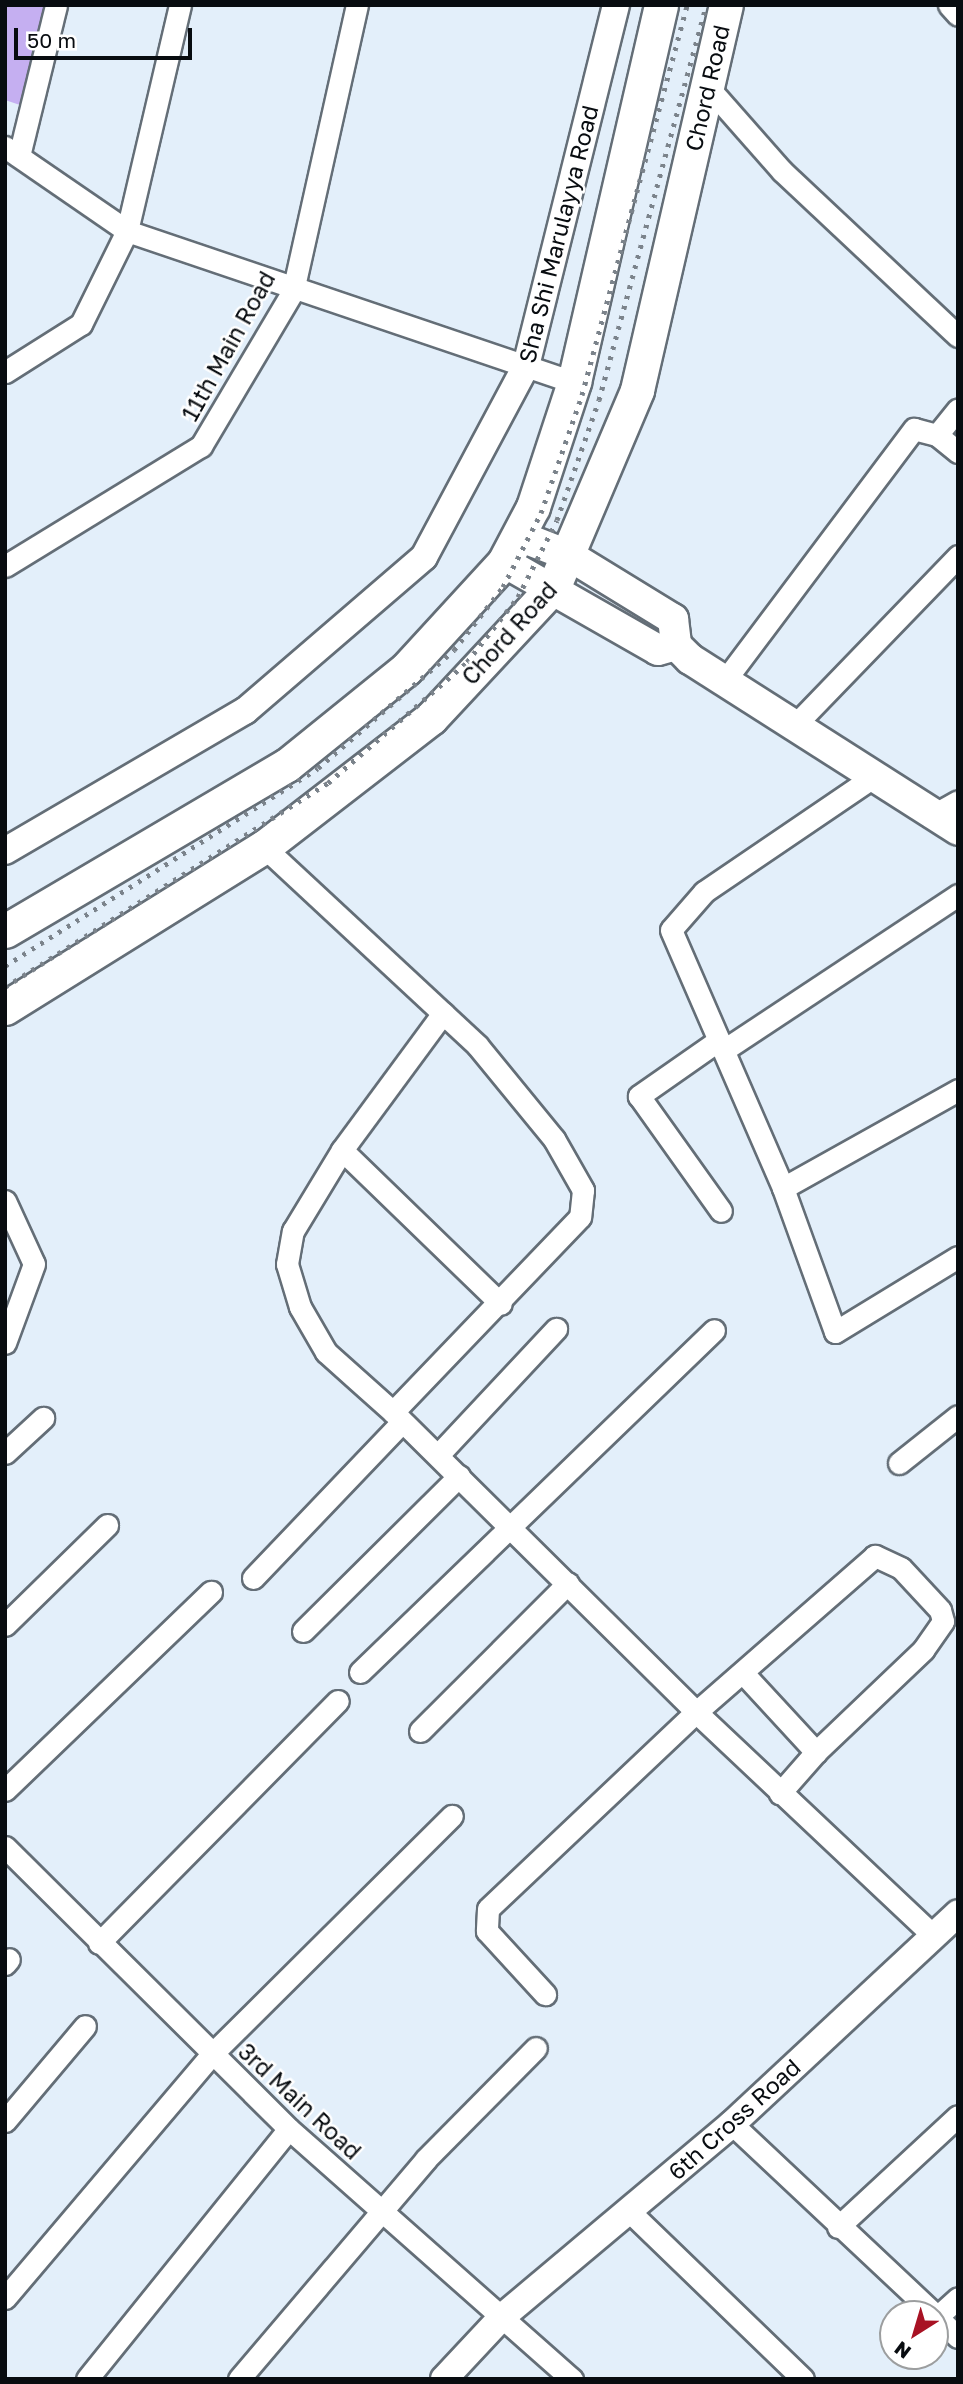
<!DOCTYPE html>
<html>
<head>
<meta charset="utf-8">
<style>
  body { margin:0 }
  #map { position:relative; width:963px; height:2384px; overflow:hidden; background:#e3effa; font-family:"Golos Text",sans-serif }
  div>[style] { position:absolute }
  .green>* { inset:0; background:#c5aff1 }
  .roads { filter:drop-shadow(2px 0 #646e77) drop-shadow(-2px 0 #646e77) drop-shadow(0 2px #646e77) drop-shadow(0 -2px #646e77) }
  .minor>* { height:21px; margin:-10.5px; padding:0 10.5px; transform-origin:10.5px; border-radius:10.5px; background:#fff }
  .tertiary>* { height:26px; margin:-13px; padding:0 13px; transform-origin:13px; border-radius:13px; background:#fff }
  .secondary>* { height:30px; margin:-15px; padding:0 15px; transform-origin:15px; border-radius:15px; background:#fff }
  .primary>* { height:33px; margin:-16.5px; padding:0 16.5px; transform-origin:16.5px; border-radius:16.5px; background:#fff }
  .rail>* { height:5px; margin-top:-2.5px; transform-origin:0; background:repeating-linear-gradient(90deg,#7b838b 0 3.5px,transparent 0 10.5px) }
  span { translate:-50% -50%; white-space:nowrap; text-align:center; line-height:1.15; -webkit-text-stroke:5px #fff; paint-order:stroke }
  .street-label { font-size:23px; color:#080c10 }
  .frame { position:absolute; inset:0; border:7px solid #080c10; pointer-events:none }
  .north { position:absolute; left:879px; top:2300px; width:70px; height:70px; box-sizing:border-box; background:#fff; border:2px solid #9c9e9f; border-radius:50%; rotate:217deg; font-size:19px; font-weight:700; line-height:28px; text-align:center; color:#080c10 }
  .north::after { content:''; display:block; margin:auto; width:24px; height:32px; background:#a81224; clip-path:polygon(50% 0,100% 100%,50% 72%,0 100%) }
  .scale { position:absolute; left:14px; top:28px; width:178px; height:32px; box-sizing:border-box; border:4px solid #080c10; border-top:0; padding-left:9px; font-size:21px; line-height:24px; white-space:nowrap; color:#080c10; -webkit-text-stroke:5px #fff; paint-order:stroke }
</style>
</head>
<body>
<div id="map">
  <div class="green">
    <div style="clip-path:polygon(5px 5px,49px 5px,26px 107px,5px 100px)"></div>
  </div>
  <div class="roads">
    <div class="minor">
      <div style="left:949px;top:5px;width:13px;rotate:48deg"></div>
      <div style="left:707px;top:86px;width:113px;rotate:48.6deg"></div>
      <div style="left:782px;top:171px;width:241px;rotate:43.2deg"></div>
      <div style="left:5px;top:147px;width:148px;rotate:34.5deg"></div>
      <div style="left:127px;top:231px;width:472px;rotate:18.7deg"></div>
      <div style="left:19px;top:156px;width:155px;rotate:-76.2deg"></div>
      <div style="left:5px;top:372px;width:90px;rotate:-32.3deg"></div>
      <div style="left:81px;top:324px;width:104px;rotate:-63.7deg"></div>
      <div style="left:127px;top:231px;width:232px;rotate:-76.8deg"></div>
      <div style="left:937px;top:435px;width:27px;rotate:39deg"></div>
      <div style="left:5px;top:566px;width:230px;rotate:-31.5deg"></div>
      <div style="left:201px;top:446px;width:180px;rotate:-59.3deg"></div>
      <div style="left:293px;top:291px;width:293px;rotate:-77.4deg"></div>
      <div style="left:726px;top:679px;width:313px;rotate:-53.1deg"></div>
      <div style="left:914px;top:429px;width:24px;rotate:15deg"></div>
      <div style="left:937px;top:435px;width:33px;rotate:-51deg"></div>
      <div style="left:797px;top:723px;width:232px;rotate:-46deg"></div>
      <div style="left:876px;top:775px;width:208px;rotate:145.8deg"></div>
      <div style="left:704px;top:892px;width:50px;rotate:131deg"></div>
      <div style="left:671px;top:930px;width:281px;rotate:66.5deg"></div>
      <div style="left:783px;top:1188px;width:153px;rotate:70.1deg"></div>
      <div style="left:835px;top:1332px;width:144px;rotate:-31.4deg"></div>
      <div style="left:935px;top:814px;width:26px;rotate:-29deg"></div>
      <div style="left:264px;top:847px;width:291px;rotate:42.9deg"></div>
      <div style="left:477px;top:1045px;width:122px;rotate:50.7deg"></div>
      <div style="left:554px;top:1139px;width:59px;rotate:60.4deg"></div>
      <div style="left:583px;top:1190px;width:27px;rotate:96deg"></div>
      <div style="left:580px;top:1217px;width:270px;rotate:133.8deg"></div>
      <div style="left:393px;top:1412px;width:426px;rotate:44.7deg"></div>
      <div style="left:696px;top:1712px;width:286px;rotate:136.6deg"></div>
      <div style="left:488px;top:1909px;width:22px;rotate:93deg"></div>
      <div style="left:487px;top:1931px;width:86px;rotate:47.4deg"></div>
      <div style="left:719px;top:1040px;width:98px;rotate:145deg"></div>
      <div style="left:639px;top:1096px;width:141px;rotate:54.5deg"></div>
      <div style="left:724px;top:1050px;width:281px;rotate:-33.5deg"></div>
      <div style="left:342px;top:1150px;width:221px;rotate:44.1deg"></div>
      <div style="left:783px;top:1188px;width:201px;rotate:-29.2deg"></div>
      <div style="left:5px;top:1201px;width:69px;rotate:65.3deg"></div>
      <div style="left:34px;top:1264px;width:84px;rotate:110.2deg"></div>
      <div style="left:393px;top:1412px;width:90px;rotate:-138.2deg"></div>
      <div style="left:326px;top:1352px;width:52px;rotate:-120deg"></div>
      <div style="left:300px;top:1307px;width:45px;rotate:-106.8deg"></div>
      <div style="left:287px;top:1264px;width:34px;rotate:-80deg"></div>
      <div style="left:293px;top:1231px;width:95px;rotate:-58.8deg"></div>
      <div style="left:342px;top:1150px;width:170px;rotate:-53.6deg"></div>
      <div style="left:5px;top:1453px;width:52px;rotate:-42.6deg"></div>
      <div style="left:438px;top:1455px;width:173px;rotate:-46.9deg"></div>
      <div style="left:899px;top:1463px;width:75px;rotate:-38.5deg"></div>
      <div style="left:253px;top:1578px;width:216px;rotate:-46.3deg"></div>
      <div style="left:5px;top:1625px;width:143px;rotate:-44.4deg"></div>
      <div style="left:303px;top:1631px;width:220px;rotate:-44.8deg"></div>
      <div style="left:360px;top:1672px;width:492px;rotate:-44deg"></div>
      <div style="left:743px;top:1673px;width:108px;rotate:47.3deg"></div>
      <div style="left:816px;top:1752px;width:55px;rotate:131.3deg"></div>
      <div style="left:420px;top:1731px;width:209px;rotate:-45deg"></div>
      <div style="left:816px;top:1752px;width:148px;rotate:-43.6deg"></div>
      <div style="left:923px;top:1650px;width:35px;rotate:-55deg"></div>
      <div style="left:943px;top:1621px;width:11px;rotate:-105deg"></div>
      <div style="left:940px;top:1610px;width:57px;rotate:-132.9deg"></div>
      <div style="left:901px;top:1568px;width:29px;rotate:-155deg"></div>
      <div style="left:875px;top:1556px;width:237px;rotate:138.9deg"></div>
      <div style="left:696px;top:1712px;width:327px;rotate:43.3deg"></div>
      <div style="left:5px;top:1790px;width:286px;rotate:-43.9deg"></div>
      <div style="left:5px;top:1847px;width:400px;rotate:44.8deg"></div>
      <div style="left:289px;top:2129px;width:378px;rotate:41.5deg"></div>
      <div style="left:99px;top:1943px;width:340px;rotate:-45.4deg"></div>
      <div style="left:5px;top:1964px;width:6px;rotate:-51deg"></div>
      <div style="left:5px;top:2121px;width:124px;rotate:-49.9deg"></div>
      <div style="left:732px;top:2124px;width:277px;rotate:43.2deg"></div>
      <div style="left:629px;top:2211px;width:242px;rotate:44deg"></div>
      <div style="left:838px;top:2227px;width:163px;rotate:-42.8deg"></div>
      <div style="left:5px;top:2298px;width:320px;rotate:-49.7deg"></div>
      <div style="left:212px;top:2054px;width:338px;rotate:-44.8deg"></div>
      <div style="left:935px;top:2315px;width:32px;rotate:44deg"></div>
      <div style="left:937px;top:2317px;width:28px;rotate:-42deg"></div>
      <div style="left:87px;top:2379px;width:321px;rotate:-51.1deg"></div>
      <div style="left:239px;top:2379px;width:289px;rotate:-49.6deg"></div>
      <div style="left:426px;top:2159px;width:156px;rotate:-45.3deg"></div>
    </div>
    <div class="tertiary">
      <div style="left:5px;top:851px;width:278px;rotate:-30.3deg"></div>
      <div style="left:245px;top:711px;width:236px;rotate:-40.7deg"></div>
      <div style="left:424px;top:557px;width:217px;rotate:-61.9deg"></div>
      <div style="left:526px;top:366px;width:372px;rotate:-76deg"></div>
      <div style="left:444px;top:2379px;width:85px;rotate:-46.9deg"></div>
      <div style="left:502px;top:2317px;width:300px;rotate:-40deg"></div>
      <div style="left:732px;top:2124px;width:309px;rotate:-43deg"></div>
    </div>
    <div class="secondary">
      <div style="left:519px;top:536px;width:55px;rotate:21.4deg"></div>
      <div style="left:570px;top:556px;width:121px;rotate:31.5deg"></div>
      <div style="left:673px;top:619px;width:26px;rotate:83deg"></div>
      <div style="left:676px;top:645px;width:20px;rotate:45deg"></div>
      <div style="left:690px;top:659px;width:318px;rotate:32.5deg"></div>
      <div style="left:504px;top:562px;width:177px;rotate:29.7deg"></div>
      <div style="left:658px;top:650px;width:19px;rotate:-16deg"></div>
    </div>
    <div class="primary">
      <div style="left:5px;top:931px;width:327px;rotate:-30.5deg"></div>
      <div style="left:287px;top:765px;width:153px;rotate:-38.9deg"></div>
      <div style="left:406px;top:669px;width:145px;rotate:-47.5deg"></div>
      <div style="left:504px;top:562px;width:62px;rotate:-62.2deg"></div>
      <div style="left:533px;top:507px;width:132px;rotate:-71.8deg"></div>
      <div style="left:574px;top:382px;width:387px;rotate:-77deg"></div>
      <div style="left:5px;top:1008px;width:305px;rotate:-31.9deg"></div>
      <div style="left:264px;top:847px;width:211px;rotate:-37.7deg"></div>
      <div style="left:431px;top:718px;width:180px;rotate:-47deg"></div>
      <div style="left:554px;top:586px;width:213px;rotate:-67deg"></div>
      <div style="left:637px;top:390px;width:395px;rotate:-77deg"></div>
    </div>
  </div>
  <div class="rail">
    <div style="left:5px;top:966px;width:370px;rotate:-32.3deg"></div>
    <div style="left:318px;top:768px;width:180px;rotate:-40.9deg"></div>
    <div style="left:454px;top:650px;width:80px;rotate:-52.1deg"></div>
    <div style="left:503px;top:587px;width:83px;rotate:-62.8deg"></div>
    <div style="left:541px;top:513px;width:125px;rotate:-70.8deg"></div>
    <div style="left:582px;top:395px;width:404px;rotate:-74.9deg"></div>
    <div style="left:5px;top:987px;width:382px;rotate:-32.3deg"></div>
    <div style="left:328px;top:783px;width:184px;rotate:-41deg"></div>
    <div style="left:467px;top:662px;width:83px;rotate:-51.9deg"></div>
    <div style="left:518px;top:597px;width:86px;rotate:-63.1deg"></div>
    <div style="left:557px;top:520px;width:127px;rotate:-70.7deg"></div>
    <div style="left:599px;top:400px;width:409px;rotate:-74.8deg"></div>
  </div>
  <div class="street-label">
    <span style="left:707px;top:88px;rotate:-77deg">Chord Road</span>
    <span style="left:558px;top:234px;rotate:-76deg">Sha Shi Marulayya Road</span>
    <span style="left:228px;top:346px;rotate:-61deg">11th Main Road</span>
    <span style="left:509px;top:633px;rotate:-48deg">Chord Road</span>
    <span style="left:300px;top:2101px;rotate:43deg">3rd Main Road</span>
    <span style="left:734px;top:2119px;rotate:-42deg">6th Cross Road</span>
  </div>
  <div class="frame"></div>
  <div class="north">N</div>
  <div class="scale">50 m</div>
</div>
</body>
</html>
